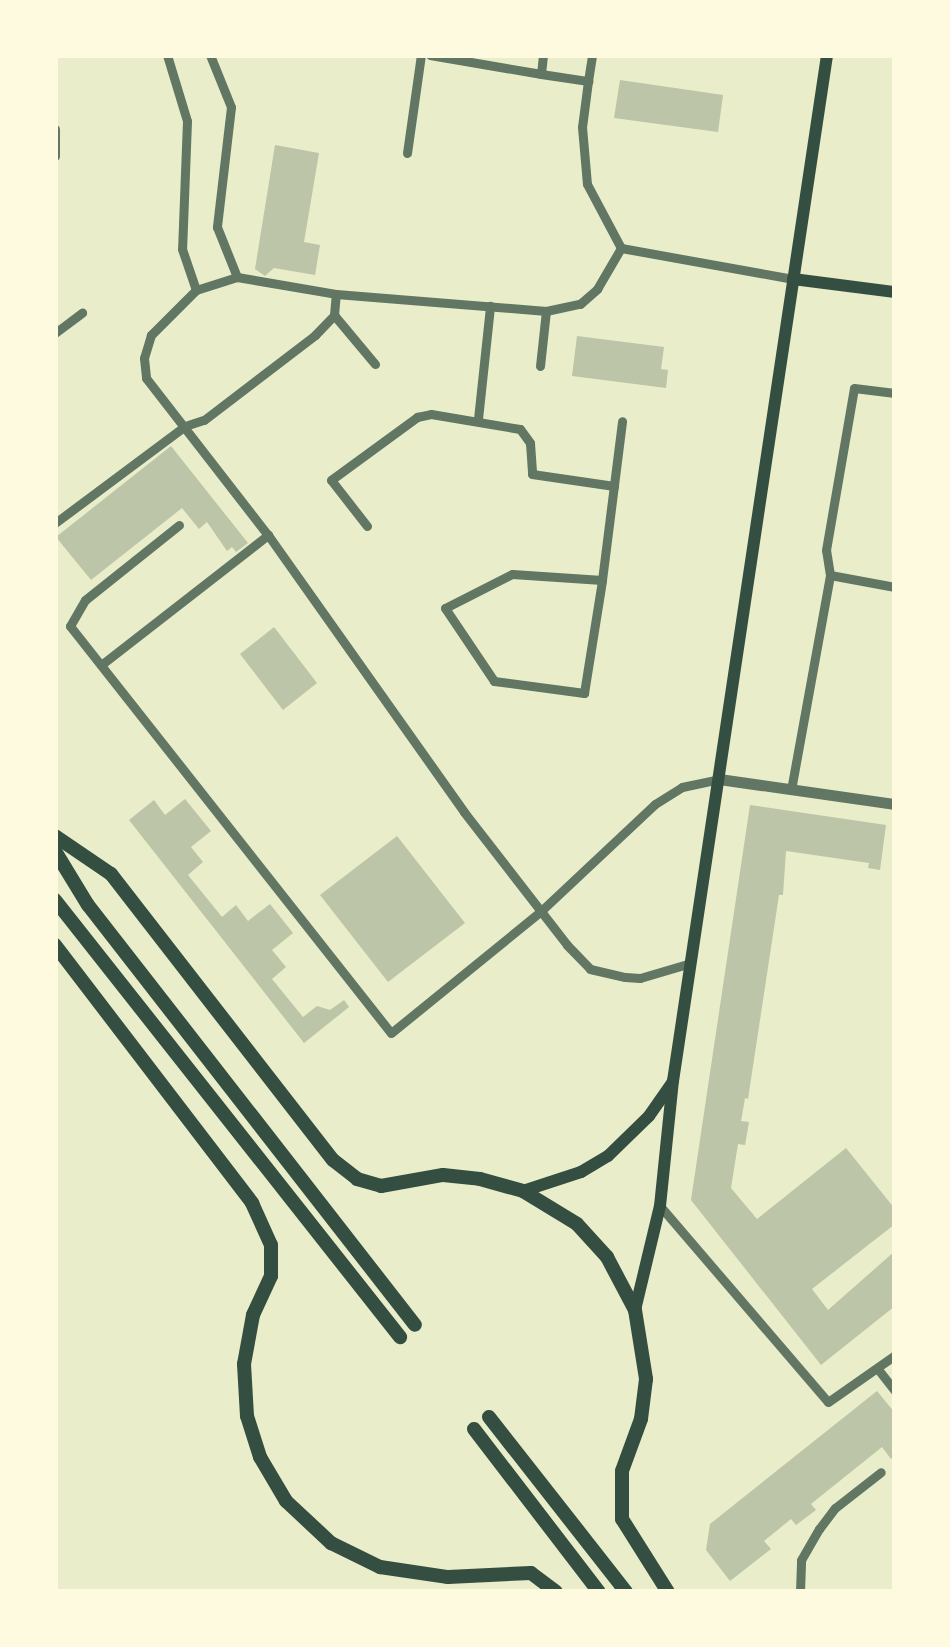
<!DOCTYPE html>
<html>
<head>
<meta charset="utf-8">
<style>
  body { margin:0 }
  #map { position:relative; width:950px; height:1647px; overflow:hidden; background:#e9edc9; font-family:Raleway,sans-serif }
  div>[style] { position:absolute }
  .building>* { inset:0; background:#bcc5a7 }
  .minor>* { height:9px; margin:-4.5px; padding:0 4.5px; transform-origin:4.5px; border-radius:4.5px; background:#617663 }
  .tertiary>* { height:11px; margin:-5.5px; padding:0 5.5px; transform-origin:5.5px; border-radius:5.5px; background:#617663 }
  .secondary>* { height:12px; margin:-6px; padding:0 6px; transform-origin:6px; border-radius:6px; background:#344e41 }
  .primary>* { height:14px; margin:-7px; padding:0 7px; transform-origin:7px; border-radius:7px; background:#344e41 }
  span { translate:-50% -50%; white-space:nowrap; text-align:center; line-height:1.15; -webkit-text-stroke:10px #fefae0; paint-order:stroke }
  .frame { position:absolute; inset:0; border:58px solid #fefae0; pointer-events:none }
</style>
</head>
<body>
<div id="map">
  <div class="building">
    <div style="clip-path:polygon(620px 80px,723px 95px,718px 132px,614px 118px)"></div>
    <div style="clip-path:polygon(275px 145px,319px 153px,304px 242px,320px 245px,315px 275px,274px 268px,265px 276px,255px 269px)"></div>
    <div style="clip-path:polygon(577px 336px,664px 347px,661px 369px,668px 370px,666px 388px,572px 376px)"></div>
    <div style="clip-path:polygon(171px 446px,248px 543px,236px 552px,232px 547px,227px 551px,207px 522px,199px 529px,182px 508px,91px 580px,56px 537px)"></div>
    <div style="clip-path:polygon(274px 627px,317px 683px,283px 710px,240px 654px)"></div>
    <div style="clip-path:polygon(185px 799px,211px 831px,191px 847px,203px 862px,188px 875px,222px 917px,236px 905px,248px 921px,270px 904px,293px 933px,272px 950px,286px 967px,272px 979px,303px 1017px,317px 1006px,330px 1010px,344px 1000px,349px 1007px,304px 1043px,129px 820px,154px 800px,165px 815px)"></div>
    <div style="clip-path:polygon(750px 805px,886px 825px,880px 870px,868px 868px,869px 863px,786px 851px,783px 895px,779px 895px,748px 1099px,745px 1098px,741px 1121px,749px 1122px,745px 1145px,738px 1144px,731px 1188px,757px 1219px,846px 1148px,895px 1209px,895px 1224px,812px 1289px,828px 1310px,895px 1251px,895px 1306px,821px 1365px,691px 1200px)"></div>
    <div style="clip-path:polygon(397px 836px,465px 923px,388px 982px,320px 895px)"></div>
    <div style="clip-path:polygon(877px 1391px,895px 1413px,895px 1456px,891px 1459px,882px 1447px,811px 1504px,816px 1510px,796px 1525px,791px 1519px,764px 1541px,771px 1549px,730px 1581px,706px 1550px,710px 1524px)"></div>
  </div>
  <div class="minor">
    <div style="left:167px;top:55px;width:69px;rotate:73.1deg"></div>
    <div style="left:187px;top:121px;width:128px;rotate:92.2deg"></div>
    <div style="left:182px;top:249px;width:43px;rotate:71.1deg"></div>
    <div style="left:196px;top:290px;width:64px;rotate:135deg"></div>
    <div style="left:151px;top:335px;width:24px;rotate:107deg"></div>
    <div style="left:144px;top:358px;width:20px;rotate:84deg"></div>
    <div style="left:146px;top:378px;width:199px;rotate:52.2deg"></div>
    <div style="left:268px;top:535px;width:339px;rotate:54.7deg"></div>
    <div style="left:464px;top:812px;width:168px;rotate:52.2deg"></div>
    <div style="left:567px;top:945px;width:33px;rotate:46deg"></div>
    <div style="left:590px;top:969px;width:36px;rotate:13deg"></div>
    <div style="left:625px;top:977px;width:15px;rotate:4deg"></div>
    <div style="left:640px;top:978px;width:53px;rotate:-16.4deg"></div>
    <div style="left:210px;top:55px;width:56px;rotate:68deg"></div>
    <div style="left:231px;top:107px;width:121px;rotate:96.7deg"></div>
    <div style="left:217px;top:227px;width:54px;rotate:68.2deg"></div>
    <div style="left:430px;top:55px;width:113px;rotate:9.7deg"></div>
    <div style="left:543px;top:55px;width:19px;rotate:96deg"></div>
    <div style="left:541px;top:74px;width:48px;rotate:8.5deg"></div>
    <div style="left:588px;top:81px;width:46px;rotate:97.4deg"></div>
    <div style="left:582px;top:127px;width:57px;rotate:85deg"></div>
    <div style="left:587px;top:184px;width:72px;rotate:62deg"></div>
    <div style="left:588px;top:81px;width:26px;rotate:-81deg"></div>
    <div style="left:55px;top:129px;width:27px;rotate:90deg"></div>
    <div style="left:407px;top:153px;width:99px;rotate:-81.9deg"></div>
    <div style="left:196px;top:290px;width:43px;rotate:-17.6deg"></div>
    <div style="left:237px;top:277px;width:100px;rotate:9.7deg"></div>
    <div style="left:336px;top:294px;width:211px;rotate:4.6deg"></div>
    <div style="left:546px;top:311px;width:35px;rotate:-12deg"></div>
    <div style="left:580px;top:304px;width:23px;rotate:-41deg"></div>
    <div style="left:597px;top:289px;width:48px;rotate:-59.7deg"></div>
    <div style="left:621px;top:248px;width:175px;rotate:10.2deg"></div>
    <div style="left:334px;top:315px;width:64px;rotate:50.1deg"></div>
    <div style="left:55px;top:333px;width:34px;rotate:-37deg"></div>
    <div style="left:540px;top:366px;width:55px;rotate:-83.8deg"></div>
    <div style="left:478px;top:419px;width:114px;rotate:-83.9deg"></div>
    <div style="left:55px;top:523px;width:162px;rotate:-36.7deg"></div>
    <div style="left:185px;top:426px;width:20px;rotate:-18deg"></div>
    <div style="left:204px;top:420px;width:140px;rotate:-37.4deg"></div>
    <div style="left:315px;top:335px;width:28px;rotate:-46deg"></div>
    <div style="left:334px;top:315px;width:21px;rotate:-85deg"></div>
    <div style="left:179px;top:525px;width:120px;rotate:141.4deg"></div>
    <div style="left:85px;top:600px;width:30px;rotate:120deg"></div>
    <div style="left:70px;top:626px;width:518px;rotate:51.74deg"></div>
    <div style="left:391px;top:1033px;width:193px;rotate:-39.1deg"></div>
    <div style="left:541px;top:911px;width:156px;rotate:-43.2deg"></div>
    <div style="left:655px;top:804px;width:32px;rotate:-32deg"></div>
    <div style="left:682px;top:787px;width:38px;rotate:-12deg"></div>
    <div style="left:367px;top:526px;width:58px;rotate:-128deg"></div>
    <div style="left:331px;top:480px;width:107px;rotate:-36.2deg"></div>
    <div style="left:417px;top:417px;width:14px;rotate:-12deg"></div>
    <div style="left:431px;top:414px;width:90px;rotate:9.6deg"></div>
    <div style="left:520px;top:429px;width:17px;rotate:54deg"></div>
    <div style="left:530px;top:443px;width:31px;rotate:86deg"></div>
    <div style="left:532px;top:474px;width:83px;rotate:8.3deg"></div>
    <div style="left:830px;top:575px;width:66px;rotate:10.5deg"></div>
    <div style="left:602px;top:580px;width:90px;rotate:-176.2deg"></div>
    <div style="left:512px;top:574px;width:75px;rotate:153.1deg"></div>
    <div style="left:445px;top:608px;width:88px;rotate:56.1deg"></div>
    <div style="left:494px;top:681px;width:91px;rotate:7.6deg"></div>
    <div style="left:584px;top:693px;width:114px;rotate:-80.9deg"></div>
    <div style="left:602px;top:580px;width:160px;rotate:-82.8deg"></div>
    <div style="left:101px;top:665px;width:212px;rotate:-37.9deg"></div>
    <div style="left:791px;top:790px;width:219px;rotate:-79.7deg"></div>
    <div style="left:830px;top:575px;width:25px;rotate:-99deg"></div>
    <div style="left:826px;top:550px;width:164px;rotate:-80.2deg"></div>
    <div style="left:854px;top:388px;width:41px;rotate:7deg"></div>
    <div style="left:660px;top:1206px;width:258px;rotate:49.4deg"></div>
    <div style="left:828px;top:1402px;width:82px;rotate:-35deg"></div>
    <div style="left:877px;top:1368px;width:29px;rotate:52deg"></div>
    <div style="left:800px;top:1592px;width:32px;rotate:-88deg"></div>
    <div style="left:801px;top:1560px;width:36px;rotate:-60deg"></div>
    <div style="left:819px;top:1529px;width:26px;rotate:-53deg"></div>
    <div style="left:835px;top:1508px;width:58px;rotate:-38deg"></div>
  </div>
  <div class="tertiary">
    <div style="left:719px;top:779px;width:178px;rotate:8.1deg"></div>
  </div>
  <div class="secondary">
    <div style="left:793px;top:279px;width:103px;rotate:7.3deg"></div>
    <div style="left:523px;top:1191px;width:61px;rotate:-18.1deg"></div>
    <div style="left:581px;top:1172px;width:31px;rotate:-31deg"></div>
    <div style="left:608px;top:1156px;width:57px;rotate:-44.3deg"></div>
    <div style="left:649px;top:1116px;width:40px;rotate:-55.1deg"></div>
    <div style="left:635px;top:1310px;width:107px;rotate:-76.5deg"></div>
    <div style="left:660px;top:1206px;width:126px;rotate:-84.1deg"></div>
    <div style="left:673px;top:1081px;width:1037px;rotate:-81.46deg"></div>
  </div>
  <div class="primary">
    <div style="left:55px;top:836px;width:68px;rotate:34.2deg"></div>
    <div style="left:111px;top:874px;width:362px;rotate:52.2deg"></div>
    <div style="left:333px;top:1160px;width:31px;rotate:38deg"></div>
    <div style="left:357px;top:1179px;width:25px;rotate:16deg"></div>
    <div style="left:381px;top:1186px;width:63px;rotate:-10.1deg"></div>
    <div style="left:443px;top:1175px;width:37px;rotate:6deg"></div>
    <div style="left:480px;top:1179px;width:45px;rotate:15.6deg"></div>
    <div style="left:523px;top:1191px;width:63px;rotate:31.4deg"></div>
    <div style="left:577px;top:1224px;width:45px;rotate:47.7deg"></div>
    <div style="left:607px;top:1257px;width:60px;rotate:62.2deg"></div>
    <div style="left:635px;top:1310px;width:70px;rotate:80.9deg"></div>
    <div style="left:646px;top:1379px;width:40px;rotate:97.1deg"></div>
    <div style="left:641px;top:1419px;width:55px;rotate:110.1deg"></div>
    <div style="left:622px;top:1471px;width:48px;rotate:90deg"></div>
    <div style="left:622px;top:1519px;width:86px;rotate:57.8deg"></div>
    <div style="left:55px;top:851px;width:63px;rotate:58.6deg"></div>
    <div style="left:88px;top:905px;width:532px;rotate:52.1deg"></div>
    <div style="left:55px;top:900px;width:557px;rotate:51.71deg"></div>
    <div style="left:55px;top:945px;width:325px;rotate:52.6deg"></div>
    <div style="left:252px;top:1203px;width:46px;rotate:65.7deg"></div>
    <div style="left:271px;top:1245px;width:31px;rotate:90deg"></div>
    <div style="left:271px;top:1276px;width:43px;rotate:114.8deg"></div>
    <div style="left:253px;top:1315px;width:50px;rotate:100.4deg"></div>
    <div style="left:244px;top:1364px;width:52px;rotate:86.7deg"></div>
    <div style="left:247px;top:1416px;width:43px;rotate:72.4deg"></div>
    <div style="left:260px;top:1457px;width:51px;rotate:59.4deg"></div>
    <div style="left:286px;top:1501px;width:62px;rotate:43deg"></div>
    <div style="left:331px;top:1543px;width:55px;rotate:26.1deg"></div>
    <div style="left:380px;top:1567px;width:69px;rotate:8.4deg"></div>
    <div style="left:448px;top:1577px;width:83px;rotate:-2.8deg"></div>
    <div style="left:531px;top:1573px;width:31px;rotate:37deg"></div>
    <div style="left:489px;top:1417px;width:222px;rotate:51.9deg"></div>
    <div style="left:474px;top:1429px;width:205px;rotate:52.5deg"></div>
  </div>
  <div class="frame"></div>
</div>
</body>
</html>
